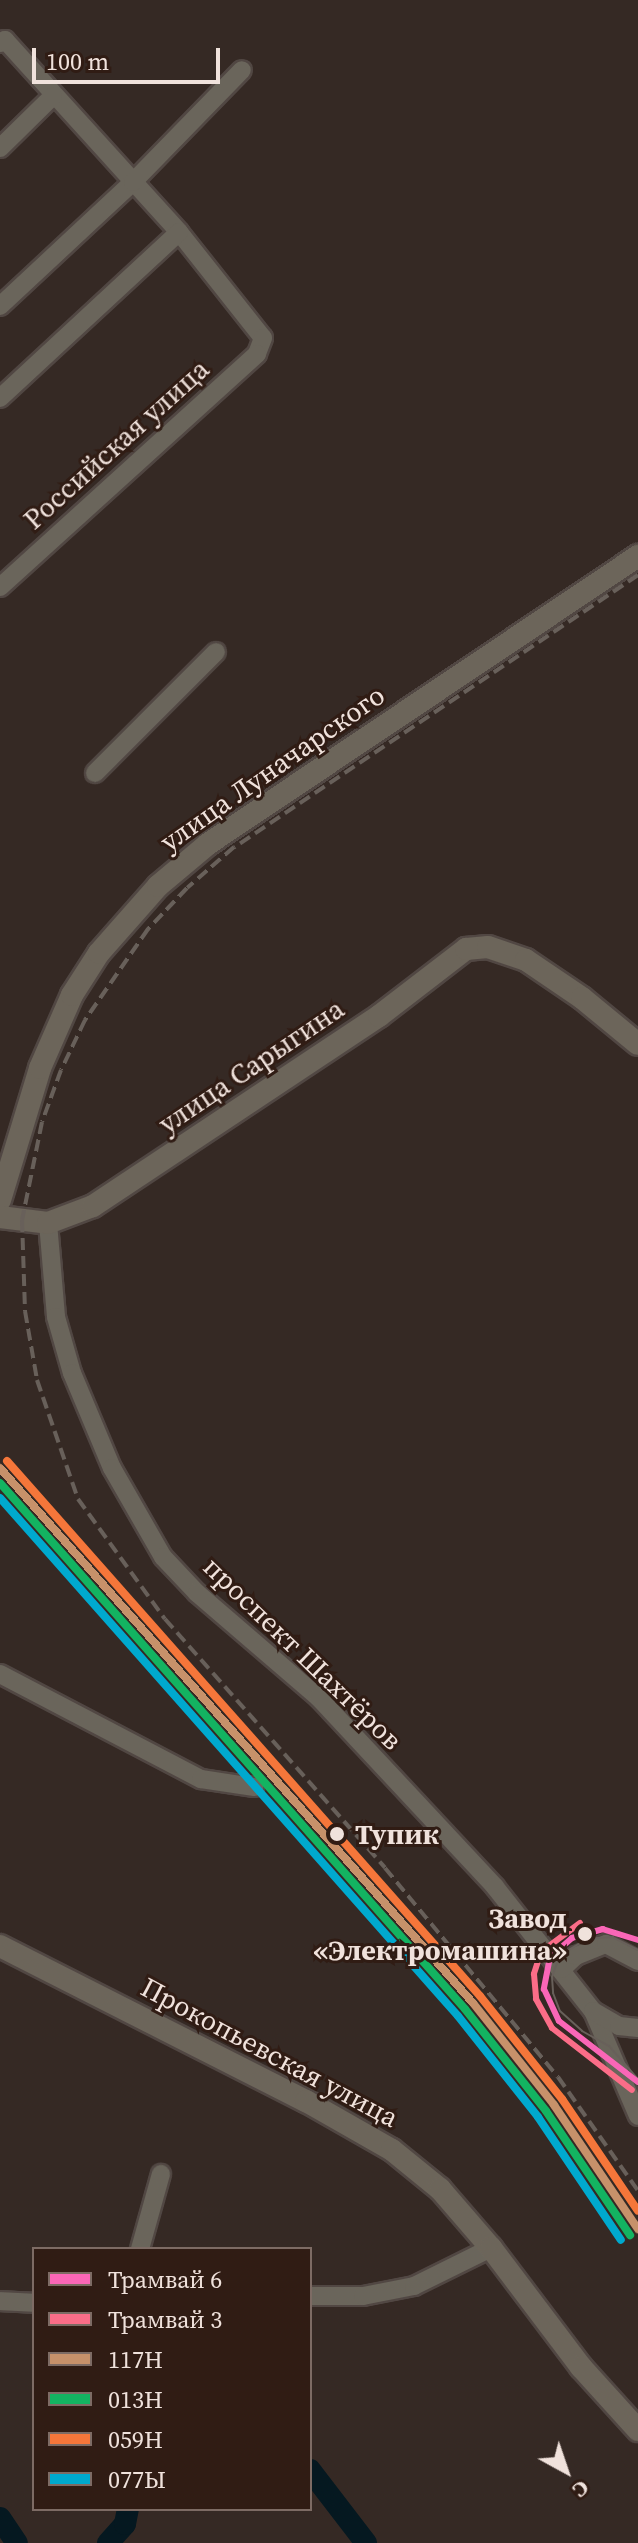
<!DOCTYPE html>
<html>
<head>
<meta charset="utf-8">
<style>
  body { margin:0 }
  #map { position:relative; width:638px; height:2543px; overflow:hidden; background:#352924; font-family:"Source Serif 4",serif }
  div>[style] { position:absolute }
  .river>* { height:22px; margin:-11px; padding:0 11px; transform-origin:11px; border-radius:11px; background:#051820 }
  .roads { filter:drop-shadow(2px 0 #514743) drop-shadow(-2px 0 #514743) drop-shadow(0 2px #514743) drop-shadow(0 -2px #514743) }
  .minor>* { height:18px; margin:-9px; padding:0 9px; transform-origin:9px; border-radius:9px; background:#6a655b }
  .major>* { height:22px; margin:-11px; padding:0 11px; transform-origin:11px; border-radius:11px; background:#6c655a }
  .tram>* { height:2px; margin:-1px; padding:0 1px; transform-origin:1px; border-radius:1px; background:#68605a }
  .rail>* { height:4px; margin-top:-2px; transform-origin:0; background:repeating-linear-gradient(90deg,#68605a 0 12px,transparent 0 18px) }
  .rail-1>* { height:8px; margin:-4px; padding:0 4px; transform-origin:4px; border-radius:4px; background:#c7916a }
  .rail-2>* { height:8px; margin:-4px; padding:0 4px; transform-origin:4px; border-radius:4px; background:#13b361 }
  .rail-3>* { height:8px; margin:-4px; padding:0 4px; transform-origin:4px; border-radius:4px; background:#f5763a }
  .rail-4>* { height:8px; margin:-4px; padding:0 4px; transform-origin:4px; border-radius:4px; background:#00a9ce }
  .tram-1>* { height:6px; margin:-3px; padding:0 3px; transform-origin:3px; border-radius:3px; background:#fa66b7 }
  .tram-2>* { height:6px; margin:-3px; padding:0 3px; transform-origin:3px; border-radius:3px; background:#fb6d88 }
  .dots>* { width:22px; height:22px; translate:-50% -50%; box-sizing:border-box; border:4px solid #301c14; border-radius:50% }
  span { translate:-50% -50%; white-space:nowrap; text-align:center; line-height:1.15; -webkit-text-stroke:6px #301c14; paint-order:stroke }
  .street-label { font-size:28px; color:#f0e2dc }
  .stop-label { font-size:28px; color:#f0e2dc; font-weight:700 }
  .left { translate:0 -50%; text-align:left }
  .right { translate:-100% -50%; text-align:right }
  .legend { position:absolute; left:32px; top:2247px; width:280px; height:264px; box-sizing:border-box; background:#301c14; border:2px solid #7d6b64; margin:0; padding:10px 14px; list-style:none; font-size:24px; color:#f0e2dc }
  .legend li { display:flex; align-items:center; gap:16px; height:40px }
  .legend b { width:40px; border:2px solid #7d6b64 }
  .north { position:absolute; left:526px; top:2431px; width:80px; height:80px; -webkit-text-stroke:6px #301c14; paint-order:stroke; rotate:140deg; font-size:22px; font-weight:700; line-height:32px; text-align:center; color:#f0e2dc }
  .north::after { content:''; display:block; margin:auto; width:28px; height:36px; background:#f0e2dc; clip-path:polygon(50% 0,100% 100%,50% 72%,0 100%) }
  .scale { position:absolute; left:32px; top:48px; width:188px; height:36px; box-sizing:border-box; border:4px solid #f0e2dc; border-top:0; padding-left:10px; font-size:24px; line-height:28px; white-space:nowrap; color:#f0e2dc; -webkit-text-stroke:6px #301c14; paint-order:stroke }
</style>
</head>
<body>
<div id="map">
  <div class="river">
    <div style="left:310px;top:2470px;width:92px;rotate:52.5deg"></div>
    <div style="left:0;top:2518px;width:30px;rotate:56deg"></div>
    <div style="left:108px;top:2543px;width:25px;rotate:-48deg"></div>
    <div style="left:125px;top:2524px;width:15px;rotate:-79deg"></div>
  </div>
  <div class="roads">
    <div class="minor">
      <div style="left:0;top:43px;width:6px;rotate:-31deg"></div>
      <div style="left:5px;top:40px;width:259px;rotate:47.8deg"></div>
      <div style="left:179px;top:232px;width:135px;rotate:51.6deg"></div>
      <div style="left:263px;top:338px;width:17px;rotate:111deg"></div>
      <div style="left:257px;top:354px;width:347px;rotate:137.8deg"></div>
      <div style="left:0;top:148px;width:74px;rotate:-44.5deg"></div>
      <div style="left:0;top:306px;width:182px;rotate:-43deg"></div>
      <div style="left:133px;top:182px;width:156px;rotate:-45.8deg"></div>
      <div style="left:0;top:398px;width:244px;rotate:-42.8deg"></div>
      <div style="left:95px;top:773px;width:171px;rotate:-45deg"></div>
      <div style="left:48px;top:1223px;width:94px;rotate:85.1deg"></div>
      <div style="left:56px;top:1317px;width:58px;rotate:74.1deg"></div>
      <div style="left:72px;top:1373px;width:103px;rotate:67.2deg"></div>
      <div style="left:112px;top:1468px;width:103px;rotate:60.2deg"></div>
      <div style="left:163px;top:1557px;width:50px;rotate:46.6deg"></div>
      <div style="left:197px;top:1593px;width:160px;rotate:40.7deg"></div>
      <div style="left:318px;top:1697px;width:260px;rotate:47deg"></div>
      <div style="left:495px;top:1887px;width:158px;rotate:51.7deg"></div>
      <div style="left:593px;top:2011px;width:114px;rotate:66.8deg"></div>
      <div style="left:0;top:1674px;width:227px;rotate:27.6deg"></div>
      <div style="left:201px;top:1779px;width:54px;rotate:8.6deg"></div>
      <div style="left:562px;top:1969px;width:19px;rotate:-43deg"></div>
      <div style="left:576px;top:1956px;width:32px;rotate:-22deg"></div>
      <div style="left:606px;top:1944px;width:36px;rotate:28deg"></div>
      <div style="left:593px;top:2011px;width:30px;rotate:30deg"></div>
      <div style="left:619px;top:2026px;width:19px;rotate:6deg"></div>
      <div style="left:140px;top:2249px;width:78px;rotate:-74.4deg"></div>
      <div style="left:310px;top:2296px;width:53px"></div>
      <div style="left:363px;top:2296px;width:52px;rotate:-11.1deg"></div>
      <div style="left:414px;top:2286px;width:86px;rotate:-26.3deg"></div>
      <div style="left:0;top:2301px;width:34px;rotate:3deg"></div>
    </div>
    <div class="major">
      <div style="left:0;top:1200px;width:138px;rotate:-73.1deg"></div>
      <div style="left:40px;top:1068px;width:80px;rotate:-66.3deg"></div>
      <div style="left:72px;top:995px;width:50px;rotate:-57.3deg"></div>
      <div style="left:99px;top:953px;width:89px;rotate:-48.6deg"></div>
      <div style="left:158px;top:886px;width:65px;rotate:-40deg"></div>
      <div style="left:208px;top:844px;width:518px;rotate:-33.81deg"></div>
      <div style="left:0;top:1217px;width:48px;rotate:7.1deg"></div>
      <div style="left:48px;top:1223px;width:48px;rotate:-20.7deg"></div>
      <div style="left:93px;top:1206px;width:343px;rotate:-33.6deg"></div>
      <div style="left:379px;top:1016px;width:110px;rotate:-37.6deg"></div>
      <div style="left:466px;top:949px;width:22px;rotate:-5deg"></div>
      <div style="left:488px;top:947px;width:40px;rotate:18.9deg"></div>
      <div style="left:526px;top:960px;width:68px;rotate:34.2deg"></div>
      <div style="left:582px;top:998px;width:72px;rotate:39.4deg"></div>
      <div style="left:0;top:1946px;width:343px;rotate:26.9deg"></div>
      <div style="left:306px;top:2101px;width:99px;rotate:29.7deg"></div>
      <div style="left:392px;top:2150px;width:62px;rotate:39.1deg"></div>
      <div style="left:440px;top:2189px;width:78px;rotate:49.2deg"></div>
      <div style="left:491px;top:2248px;width:149px;rotate:52.9deg"></div>
      <div style="left:581px;top:2367px;width:85px;rotate:47.9deg"></div>
    </div>
  </div>
  <div class="tram">
    <div style="left:638px;top:1950px;width:28px;rotate:-153deg"></div>
    <div style="left:613px;top:1937px;width:26px;rotate:176deg"></div>
    <div style="left:587px;top:1939px;width:31px;rotate:149deg"></div>
    <div style="left:560px;top:1955px;width:23px;rotate:110deg"></div>
    <div style="left:552px;top:1977px;width:16px;rotate:86deg"></div>
    <div style="left:553px;top:1993px;width:19px;rotate:69deg"></div>
    <div style="left:560px;top:2011px;width:30px;rotate:42deg"></div>
    <div style="left:582px;top:2031px;width:31px;rotate:29deg"></div>
    <div style="left:609px;top:2046px;width:44px;rotate:48.7deg"></div>
  </div>
  <div class="rail">
    <div style="left:638px;top:575px;width:487px;rotate:146deg"></div>
    <div style="left:234px;top:847px;width:62px;rotate:138.9deg"></div>
    <div style="left:187px;top:888px;width:57px;rotate:133.6deg"></div>
    <div style="left:148px;top:929px;width:111px;rotate:124.7deg"></div>
    <div style="left:85px;top:1020px;width:55px;rotate:115.6deg"></div>
    <div style="left:61px;top:1070px;width:55px;rotate:110.1deg"></div>
    <div style="left:42px;top:1122px;width:100px;rotate:101.5deg"></div>
    <div style="left:22px;top:1220px;width:91px;rotate:88.1deg"></div>
    <div style="left:25px;top:1311px;width:70px;rotate:80.1deg"></div>
    <div style="left:37px;top:1380px;width:126px;rotate:71deg"></div>
    <div style="left:78px;top:1499px;width:148px;rotate:54.1deg"></div>
    <div style="left:165px;top:1619px;width:332px;rotate:48.5deg"></div>
    <div style="left:385px;top:1868px;width:271px;rotate:50.4deg"></div>
    <div style="left:558px;top:2077px;width:139px;rotate:54.9deg"></div>
  </div>
  <div class="rail-1">
    <div style="left:0;top:1468px;width:714px;rotate:48.52deg"></div>
    <div style="left:473px;top:2003px;width:130px;rotate:51.5deg"></div>
    <div style="left:554px;top:2105px;width:150px;rotate:55.9deg"></div>
  </div>
  <div class="rail-2">
    <div style="left:0;top:1483px;width:702px;rotate:48.52deg"></div>
    <div style="left:465px;top:2009px;width:130px;rotate:51.5deg"></div>
    <div style="left:546px;top:2111px;width:150px;rotate:55.9deg"></div>
  </div>
  <div class="rail-3">
    <div style="left:7px;top:1461px;width:714px;rotate:48.52deg"></div>
    <div style="left:480px;top:1996px;width:132px;rotate:51.5deg"></div>
    <div style="left:562px;top:2099px;width:135px;rotate:55.8deg"></div>
  </div>
  <div class="rail-4">
    <div style="left:0;top:1498px;width:691px;rotate:48.52deg"></div>
    <div style="left:458px;top:2016px;width:129px;rotate:51.6deg"></div>
    <div style="left:538px;top:2117px;width:148px;rotate:56deg"></div>
  </div>
  <div class="tram-1">
    <div style="left:638px;top:1940px;width:37px;rotate:-163deg"></div>
    <div style="left:603px;top:1929px;width:32px;rotate:164deg"></div>
    <div style="left:572px;top:1938px;width:29px;rotate:139deg"></div>
    <div style="left:550px;top:1957px;width:33px;rotate:101deg"></div>
    <div style="left:544px;top:1989px;width:35px;rotate:65deg"></div>
    <div style="left:559px;top:2021px;width:100px;rotate:37.7deg"></div>
  </div>
  <div class="tram-2">
    <div style="left:580px;top:1923px;width:49px;rotate:143.4deg"></div>
    <div style="left:541px;top:1952px;width:23px;rotate:108deg"></div>
    <div style="left:534px;top:1974px;width:25px;rotate:85deg"></div>
    <div style="left:536px;top:1999px;width:33px;rotate:61deg"></div>
    <div style="left:552px;top:2028px;width:101px;rotate:37.8deg"></div>
  </div>
  <div class="dots">
    <div style="left:337px;top:1834px;background:#f0e2dc"></div>
    <div style="left:585px;top:1934px;background:#f0e2dc"></div>
  </div>
  <div class="street-label">
    <span style="left:116px;top:444px;rotate:-42deg">Российская улица</span>
    <span style="left:272px;top:768px;rotate:-35deg">улица Луначарского</span>
    <span style="left:251px;top:1066px;rotate:-34deg">улица Сарыгина</span>
    <span style="left:303px;top:1653px;rotate:44deg">проспект Шахтёров</span>
    <span style="left:270px;top:2052px;rotate:28deg">Прокопьевская улица</span>
  </div>
  <div class="stop-label">
    <span class="left" style="left:355px;top:1834px">Тупик</span>
    <span class="right" style="left:567px;top:1934px">Завод<br>«Электромашина»</span>
  </div>
  <ul class="legend">
  <li><b style="height:10px;background:#fa66b7"></b>Трамвай 6</li>
  <li><b style="height:10px;background:#fb6d88"></b>Трамвай 3</li>
  <li><b style="height:10px;background:#c7916a"></b>117Н</li>
  <li><b style="height:10px;background:#13b361"></b>013Н</li>
  <li><b style="height:10px;background:#f5763a"></b>059Н</li>
  <li><b style="height:10px;background:#00a9ce"></b>077Ы</li>
  </ul>
  <div class="north">С</div>
  <div class="scale">100 m</div>
</div>
</body>
</html>
